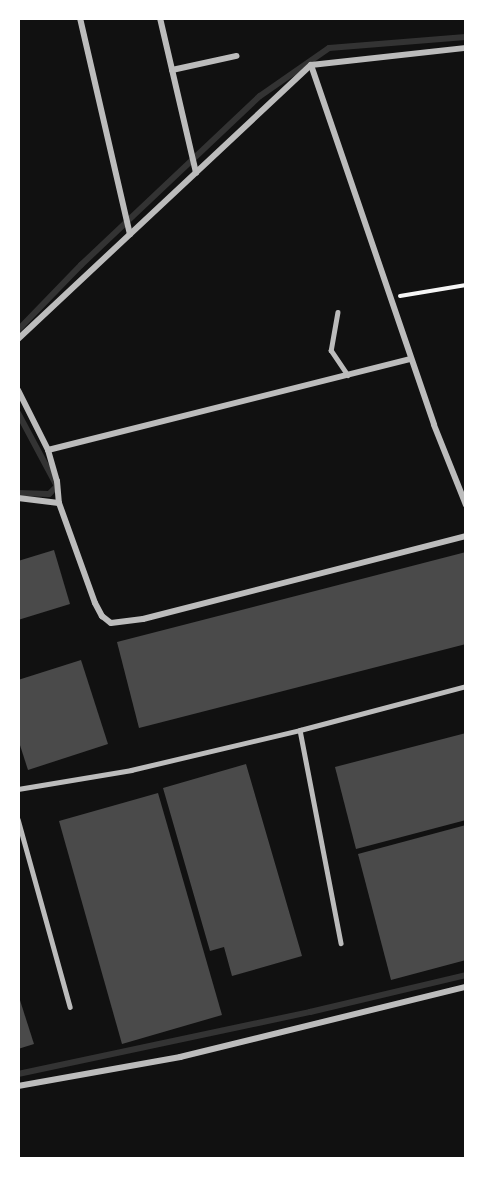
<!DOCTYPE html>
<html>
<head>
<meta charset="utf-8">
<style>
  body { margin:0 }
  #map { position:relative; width:484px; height:1177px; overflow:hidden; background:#111; font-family:"Libre Baskerville",serif }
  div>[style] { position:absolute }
  .stream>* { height:6px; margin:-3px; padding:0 3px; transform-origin:3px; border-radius:3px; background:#333 }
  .building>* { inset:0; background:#4a4a4a }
  .path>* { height:4px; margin:-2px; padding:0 2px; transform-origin:2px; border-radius:2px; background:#f5f5f5 }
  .service>* { height:4.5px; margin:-2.25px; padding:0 2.25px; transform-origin:2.25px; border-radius:2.25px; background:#bcbcbc }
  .minor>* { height:6px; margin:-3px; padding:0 3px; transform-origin:3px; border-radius:3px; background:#bcbcbc }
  span { translate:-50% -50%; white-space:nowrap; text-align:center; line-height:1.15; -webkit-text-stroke:4.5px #fff; paint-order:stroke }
  .frame { position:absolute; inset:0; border:20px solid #fff; pointer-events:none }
</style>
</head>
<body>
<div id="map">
  <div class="stream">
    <div style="left:18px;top:330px;width:91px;rotate:-45.9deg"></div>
    <div style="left:81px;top:265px;width:246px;rotate:-43.4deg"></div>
    <div style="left:260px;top:96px;width:84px;rotate:-34.8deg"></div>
    <div style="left:329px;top:48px;width:137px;rotate:-4.6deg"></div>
    <div style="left:18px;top:413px;width:83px;rotate:61.9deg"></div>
    <div style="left:57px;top:486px;width:11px;rotate:135deg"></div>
    <div style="left:49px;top:494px;width:31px;rotate:-178deg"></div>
    <div style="left:18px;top:1074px;width:299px;rotate:-12deg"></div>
    <div style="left:310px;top:1012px;width:160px;rotate:-13.3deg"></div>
  </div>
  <div class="building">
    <div style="clip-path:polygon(54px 550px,70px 604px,18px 620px,18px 561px)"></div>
    <div style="clip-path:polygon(466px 552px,466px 644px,139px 728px,117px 642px)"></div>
    <div style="clip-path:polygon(81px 660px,108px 744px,28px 770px,18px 739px,18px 680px)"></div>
    <div style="clip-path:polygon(466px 733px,466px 820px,356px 849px,335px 767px)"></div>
    <div style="clip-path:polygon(246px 764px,302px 956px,232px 976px,224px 947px,210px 951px,163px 788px)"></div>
    <div style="clip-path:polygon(158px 793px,222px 1015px,122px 1044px,59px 821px)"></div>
    <div style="clip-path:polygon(466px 825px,466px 960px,391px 980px,358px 854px)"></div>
    <div style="clip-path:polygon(18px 994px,34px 1044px,18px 1049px)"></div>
  </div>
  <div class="path">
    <div style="left:400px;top:296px;width:67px;rotate:-9.5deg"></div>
  </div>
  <div class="service">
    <div style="left:338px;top:312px;width:39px;rotate:100deg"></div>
    <div style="left:331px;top:350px;width:30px;rotate:56deg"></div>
    <div style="left:300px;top:730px;width:217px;rotate:79.1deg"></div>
    <div style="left:18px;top:789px;width:115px;rotate:-9.5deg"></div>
    <div style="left:131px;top:770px;width:174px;rotate:-13.3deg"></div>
    <div style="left:300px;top:730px;width:172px;rotate:-14.8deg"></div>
    <div style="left:18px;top:819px;width:195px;rotate:74.5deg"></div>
  </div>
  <div class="minor">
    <div style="left:80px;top:18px;width:222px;rotate:77deg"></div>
    <div style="left:160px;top:18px;width:159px;rotate:76.9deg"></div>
    <div style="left:311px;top:65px;width:380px;rotate:71.1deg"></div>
    <div style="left:434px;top:425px;width:86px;rotate:68.2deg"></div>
    <div style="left:172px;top:70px;width:66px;rotate:-12.3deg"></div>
    <div style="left:18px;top:339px;width:401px;rotate:-43.1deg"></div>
    <div style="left:311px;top:65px;width:156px;rotate:-6.3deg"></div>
    <div style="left:18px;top:390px;width:67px;rotate:63.4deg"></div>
    <div style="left:48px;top:450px;width:32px;rotate:74deg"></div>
    <div style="left:57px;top:481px;width:22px;rotate:85deg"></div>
    <div style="left:48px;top:450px;width:374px;rotate:-14.1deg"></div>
    <div style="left:18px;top:498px;width:41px;rotate:7deg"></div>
    <div style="left:59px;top:503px;width:106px;rotate:70.2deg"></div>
    <div style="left:95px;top:603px;width:15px;rotate:62deg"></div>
    <div style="left:102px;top:616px;width:11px;rotate:38deg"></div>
    <div style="left:111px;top:623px;width:32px;rotate:-7deg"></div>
    <div style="left:143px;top:619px;width:333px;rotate:-14.4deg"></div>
    <div style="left:18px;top:1086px;width:165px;rotate:-10.1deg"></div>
    <div style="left:180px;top:1057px;width:294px;rotate:-13.8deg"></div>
  </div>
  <div class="frame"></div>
</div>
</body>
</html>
